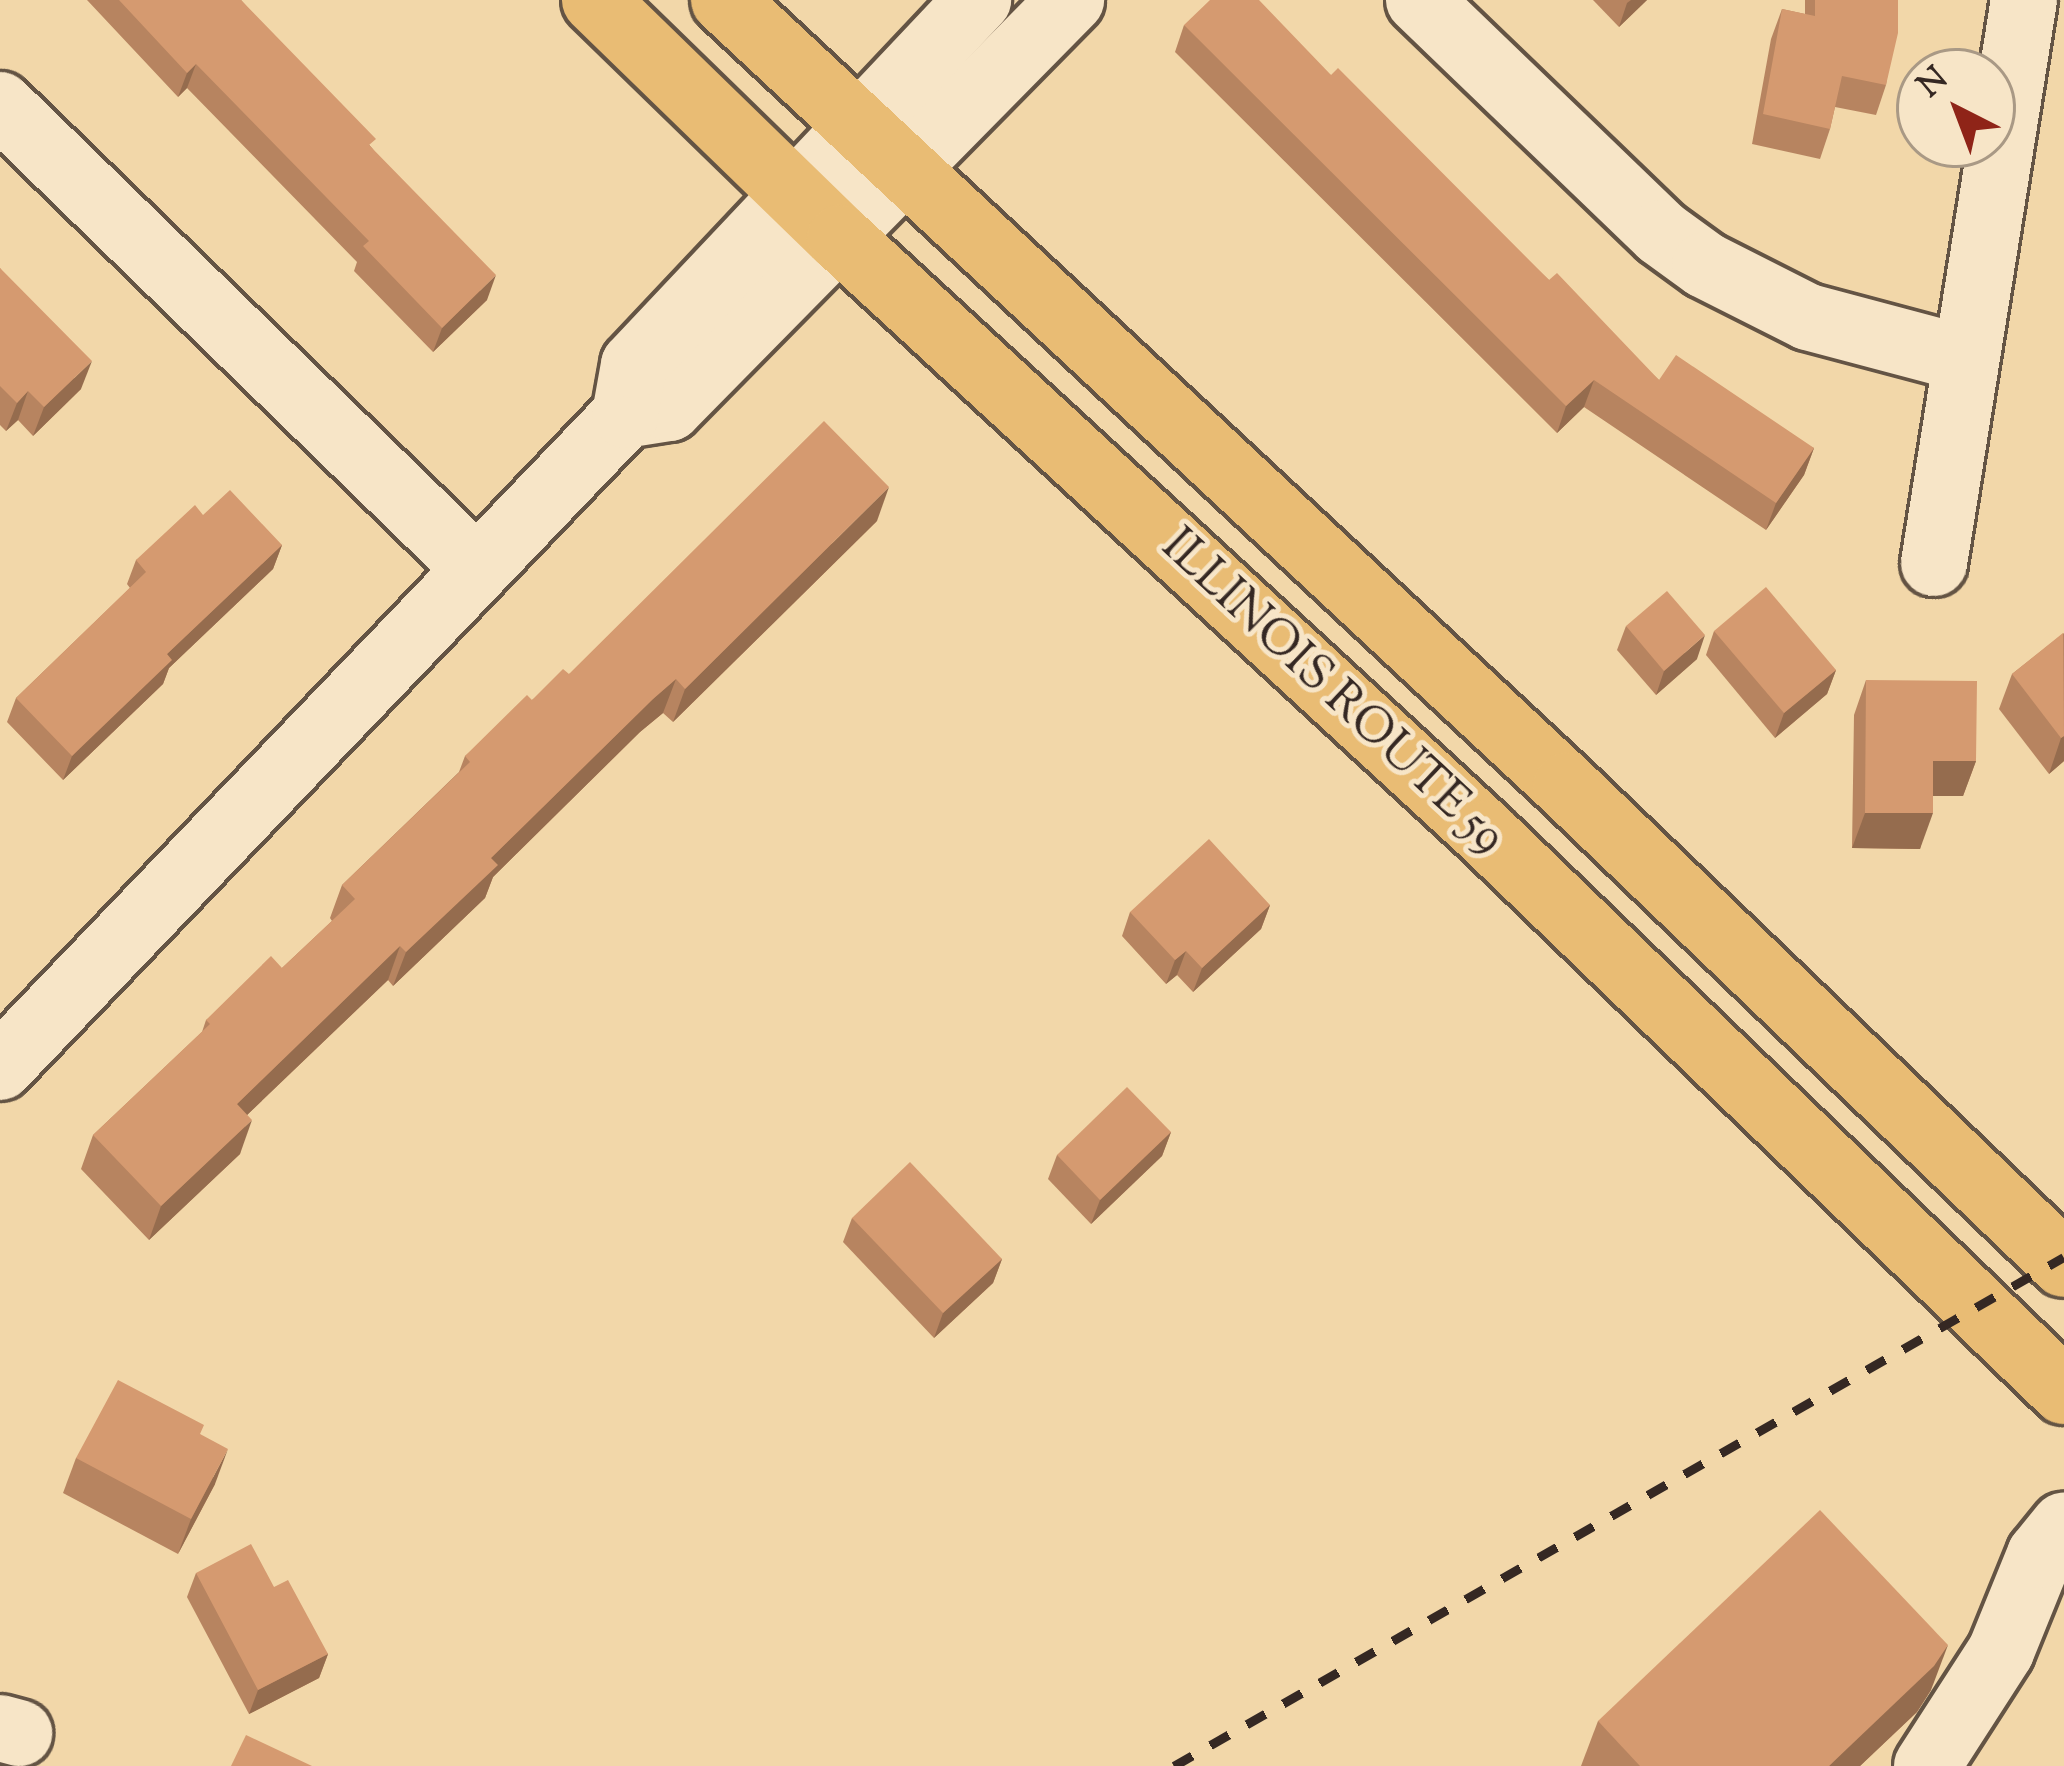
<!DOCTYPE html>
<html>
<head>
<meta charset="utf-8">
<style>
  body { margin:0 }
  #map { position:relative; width:2064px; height:1766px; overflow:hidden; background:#f2d7a9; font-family:"Sorts Mill Goudy",serif }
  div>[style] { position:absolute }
  .roads { filter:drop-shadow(3px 0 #645444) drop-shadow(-3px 0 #645444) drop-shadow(0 3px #645444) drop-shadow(0 -3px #645444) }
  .minor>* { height:66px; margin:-33px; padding:0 33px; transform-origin:33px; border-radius:33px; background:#f7e5c7 }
  .major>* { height:66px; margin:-33px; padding:0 33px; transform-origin:33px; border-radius:33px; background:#e9bc74 }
  .rail>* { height:9px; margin-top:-4.5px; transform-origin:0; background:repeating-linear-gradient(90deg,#352823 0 21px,transparent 0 42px) }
  .wall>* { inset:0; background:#b78460 }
  .shaded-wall>* { inset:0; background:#956c4e }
  .building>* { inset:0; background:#d59a70 }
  span { translate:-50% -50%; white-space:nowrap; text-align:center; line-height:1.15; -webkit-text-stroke:10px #f7e5c7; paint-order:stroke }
  .street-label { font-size:48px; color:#352823 }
  .north { position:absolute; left:1896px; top:48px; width:120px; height:120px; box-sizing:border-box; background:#f7e5c7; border:3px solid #a99985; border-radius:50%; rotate:318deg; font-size:33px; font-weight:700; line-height:48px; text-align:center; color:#352823 }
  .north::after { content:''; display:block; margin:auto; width:42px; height:54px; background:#8f2418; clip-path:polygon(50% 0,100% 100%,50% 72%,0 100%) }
</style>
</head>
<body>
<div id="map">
  <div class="roads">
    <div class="minor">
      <div style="left:1419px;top:0;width:336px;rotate:43.9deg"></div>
      <div style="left:1661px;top:233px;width:54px;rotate:36deg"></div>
      <div style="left:1705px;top:265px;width:115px;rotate:26.8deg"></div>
      <div style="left:1808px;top:317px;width:163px;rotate:14.9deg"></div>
      <div style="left:0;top:105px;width:665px;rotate:44.21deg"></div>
      <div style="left:625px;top:415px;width:45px;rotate:-9deg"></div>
      <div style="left:669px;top:408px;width:573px;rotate:-45.42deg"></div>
      <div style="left:1934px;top:563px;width:570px;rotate:-80.92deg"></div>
      <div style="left:0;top:1067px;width:903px;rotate:-46.21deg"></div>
      <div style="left:625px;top:415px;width:51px;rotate:-79.8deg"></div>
      <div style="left:634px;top:365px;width:502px;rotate:-46.7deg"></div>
      <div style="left:0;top:1728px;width:20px;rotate:15deg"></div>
      <div style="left:1927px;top:1766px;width:137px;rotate:-57.2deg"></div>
      <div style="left:2001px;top:1651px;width:104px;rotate:-67.9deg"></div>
      <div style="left:2040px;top:1555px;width:38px;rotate:-51deg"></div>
    </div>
    <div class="major">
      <div style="left:595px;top:0;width:342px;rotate:44.2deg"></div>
      <div style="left:840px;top:238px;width:879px;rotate:42.69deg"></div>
      <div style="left:1486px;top:834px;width:803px;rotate:43.94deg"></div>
      <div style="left:724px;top:0;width:1152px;rotate:43.03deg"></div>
      <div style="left:1566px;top:786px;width:690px;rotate:43.83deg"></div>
    </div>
  </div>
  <div class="rail">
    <div style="left:1174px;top:1766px;width:1025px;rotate:-29.77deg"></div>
  </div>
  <div class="wall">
    <div style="clip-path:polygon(87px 0,241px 0,372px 148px,487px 300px,433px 352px,354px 271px,357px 262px,187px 88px,178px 97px)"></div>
    <div style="clip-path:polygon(1593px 0,1647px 0,1619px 27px)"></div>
    <div style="clip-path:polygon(1805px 0,1898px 0,1886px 85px,1876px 115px,1835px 107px,1830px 129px,1820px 159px,1752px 144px,1771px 39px,1782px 9px,1805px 14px)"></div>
    <div style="clip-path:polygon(1184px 25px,1331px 75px,1549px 280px,1659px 380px,1814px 448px,1804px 475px,1766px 530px,1584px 407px,1557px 433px,1175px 52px)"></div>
    <div style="clip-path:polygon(0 268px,81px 389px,33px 436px,18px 420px,6px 431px,0 425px)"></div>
    <div style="clip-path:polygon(203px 515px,282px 545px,273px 569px,169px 668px,163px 684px,63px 780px,7px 722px,16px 698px,130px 588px,127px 584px,136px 560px)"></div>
    <div style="clip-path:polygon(877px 521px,673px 722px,663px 713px,640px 732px,493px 877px,485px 898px,393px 986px,388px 980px,247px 1115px,240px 1154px,149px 1240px,81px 1169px,93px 1135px,202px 1032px,206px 1020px,282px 968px,332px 921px,330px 918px,342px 885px,459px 772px,465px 756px,532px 700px,569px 674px)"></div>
    <div style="clip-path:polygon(1626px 626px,1697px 659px,1656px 695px,1617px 650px)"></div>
    <div style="clip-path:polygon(1714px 631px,1836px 670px,1827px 694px,1775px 738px,1706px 655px)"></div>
    <div style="clip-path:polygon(2064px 633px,2064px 761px,2049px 774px,1999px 709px,2012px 674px)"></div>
    <div style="clip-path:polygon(1866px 680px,1976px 761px,1963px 796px,1933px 796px,1920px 849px,1852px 848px,1854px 715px)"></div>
    <div style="clip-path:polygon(1270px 905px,1261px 929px,1193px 992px,1177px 975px,1166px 984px,1122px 936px,1130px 912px)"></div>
    <div style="clip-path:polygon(1171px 1132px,1162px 1156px,1091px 1224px,1048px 1179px,1057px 1155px)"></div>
    <div style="clip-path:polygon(852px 1218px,1002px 1259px,993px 1283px,934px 1338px,843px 1242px)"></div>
    <div style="clip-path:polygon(200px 1434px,215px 1484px,178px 1554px,63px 1493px,76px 1458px)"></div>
    <div style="clip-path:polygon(196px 1573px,274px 1587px,328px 1654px,319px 1678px,249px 1714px,187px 1597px)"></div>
    <div style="clip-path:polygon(1931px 1690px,1917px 1712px,1860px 1766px,1581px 1766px,1598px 1721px)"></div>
  </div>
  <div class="shaded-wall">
    <div style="clip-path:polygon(1631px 0,1647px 0,1619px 27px,1627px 3px)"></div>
    <div style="clip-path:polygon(196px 64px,187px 88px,178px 97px,187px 73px)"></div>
    <div style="clip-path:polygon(496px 275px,487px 300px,433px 352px,442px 328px)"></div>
    <div style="clip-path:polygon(92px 361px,81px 389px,33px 436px,44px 407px)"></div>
    <div style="clip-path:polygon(1594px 380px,1584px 407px,1557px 433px,1566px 406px)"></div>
    <div style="clip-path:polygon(28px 391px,18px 420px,6px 431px,17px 403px)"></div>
    <div style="clip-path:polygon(1814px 448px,1804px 475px,1766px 530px,1776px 503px)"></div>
    <div style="clip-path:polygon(889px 487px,877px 521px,673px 722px,685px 689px)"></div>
    <div style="clip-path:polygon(282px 545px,273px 569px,169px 668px,163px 684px,63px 780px,72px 756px,167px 654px)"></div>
    <div style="clip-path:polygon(1705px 635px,1697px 659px,1656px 695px,1664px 671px)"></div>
    <div style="clip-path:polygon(1836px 670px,1827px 694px,1775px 738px,1784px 713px)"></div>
    <div style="clip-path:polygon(676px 679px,663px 713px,640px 732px,493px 877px,485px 898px,393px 986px,406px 952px,491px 858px,653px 699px)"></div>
    <div style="clip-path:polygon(2064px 736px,2064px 761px,2049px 774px,2061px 738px)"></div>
    <div style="clip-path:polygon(1933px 761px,1976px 761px,1963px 796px,1921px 796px)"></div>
    <div style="clip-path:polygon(1865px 813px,1933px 813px,1920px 849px,1852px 848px)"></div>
    <div style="clip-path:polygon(1270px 905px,1261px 929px,1193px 992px,1202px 968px)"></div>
    <div style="clip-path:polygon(400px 946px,388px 980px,224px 1137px,237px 1104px)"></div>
    <div style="clip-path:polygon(1186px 951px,1177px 975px,1166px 984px,1175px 960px)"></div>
    <div style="clip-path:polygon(252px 1120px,240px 1154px,149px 1240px,161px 1206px)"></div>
    <div style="clip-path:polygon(1171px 1132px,1162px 1156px,1091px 1224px,1100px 1200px)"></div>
    <div style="clip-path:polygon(1002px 1259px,993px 1283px,934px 1338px,943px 1313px)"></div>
    <div style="clip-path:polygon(228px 1449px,215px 1484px,178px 1554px,191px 1519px)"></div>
    <div style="clip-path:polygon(1948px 1645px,1931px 1690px,1917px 1712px,1860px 1766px,1829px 1766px)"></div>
    <div style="clip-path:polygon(328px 1654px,319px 1678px,249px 1714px,258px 1690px)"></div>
  </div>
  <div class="building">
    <div style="clip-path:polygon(119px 0,241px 0,376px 139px,369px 145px,496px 275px,442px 328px,363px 246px,369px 241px,196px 64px,187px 73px)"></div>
    <div style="clip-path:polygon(1210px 0,1259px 0,1331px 75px,1338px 68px,1549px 280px,1557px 273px,1659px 380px,1676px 355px,1814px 448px,1776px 503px,1594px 380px,1566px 406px,1184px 25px)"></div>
    <div style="clip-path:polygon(1815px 0,1898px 0,1898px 33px,1886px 85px,1842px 76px,1830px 129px,1763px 114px,1782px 9px,1815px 16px)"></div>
    <div style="clip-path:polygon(0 268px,92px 361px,44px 407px,28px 391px,17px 403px,0 386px)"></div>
    <div style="clip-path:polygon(824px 421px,889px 487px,685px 689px,676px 679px,653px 699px,491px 858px,498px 865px,406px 952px,400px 946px,237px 1104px,252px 1120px,161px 1206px,93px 1135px,210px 1024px,206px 1020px,271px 956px,282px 968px,355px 899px,342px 885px,470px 762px,465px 756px,527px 695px,532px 700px,563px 669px,569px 674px)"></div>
    <div style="clip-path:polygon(230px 490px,282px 545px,167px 654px,172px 660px,72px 756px,16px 698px,146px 572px,136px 560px,195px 505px,203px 515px)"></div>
    <div style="clip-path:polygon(1766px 587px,1836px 670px,1784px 713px,1714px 631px)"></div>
    <div style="clip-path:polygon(1667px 591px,1705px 635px,1664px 671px,1626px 626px)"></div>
    <div style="clip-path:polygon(2063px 633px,2064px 736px,2061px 738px,2012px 674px)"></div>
    <div style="clip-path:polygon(1866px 680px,1977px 681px,1976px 761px,1933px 761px,1933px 813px,1865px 813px)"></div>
    <div style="clip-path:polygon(1209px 839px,1270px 905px,1202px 968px,1186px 951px,1175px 960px,1130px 912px)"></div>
    <div style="clip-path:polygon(1127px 1087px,1171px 1132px,1100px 1200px,1057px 1155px)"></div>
    <div style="clip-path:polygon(910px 1162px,1002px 1259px,943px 1313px,852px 1218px)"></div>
    <div style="clip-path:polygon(118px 1380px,204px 1425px,200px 1434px,228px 1449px,191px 1519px,76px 1458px)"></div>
    <div style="clip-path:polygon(1820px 1510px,1948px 1645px,1934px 1666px,1829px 1766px,1640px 1766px,1598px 1721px)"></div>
    <div style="clip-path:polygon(251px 1544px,274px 1587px,288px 1580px,328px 1654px,258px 1690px,196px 1573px)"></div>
    <div style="clip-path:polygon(246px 1735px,312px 1766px,231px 1766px)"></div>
  </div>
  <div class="street-label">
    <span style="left:1332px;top:693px;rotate:43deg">ILLINOIS ROUTE 59</span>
  </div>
  <div class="north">N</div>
</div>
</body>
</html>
